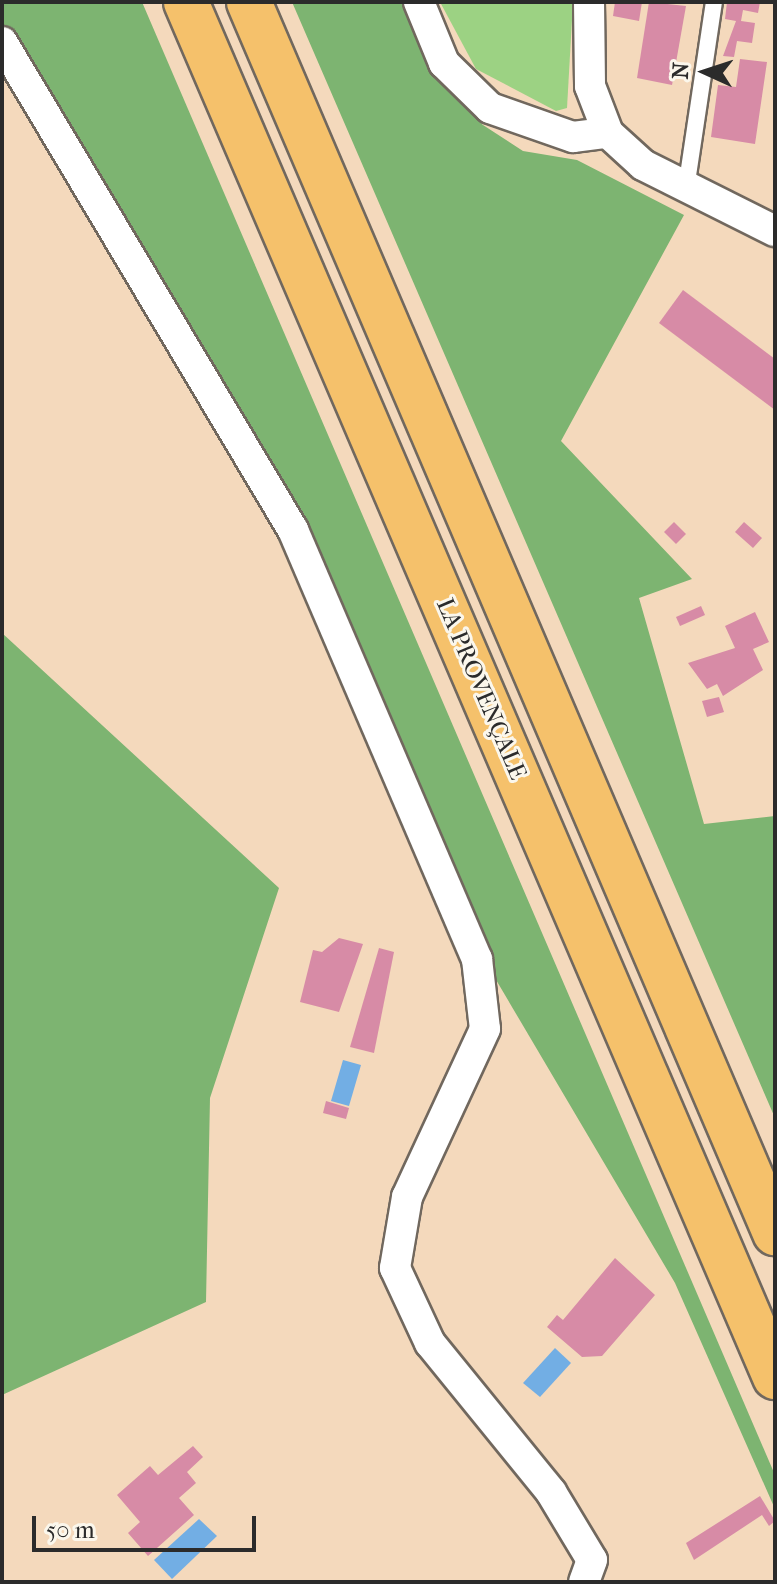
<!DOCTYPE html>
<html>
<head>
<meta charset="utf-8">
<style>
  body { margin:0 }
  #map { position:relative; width:777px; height:1584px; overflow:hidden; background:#f4d9bc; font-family:"IM FELL French Canon",serif }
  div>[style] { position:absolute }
  .green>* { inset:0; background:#9cd283 }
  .forest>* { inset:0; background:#7db471 }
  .water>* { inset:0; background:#72aee4 }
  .building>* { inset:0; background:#d78ba6 }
  .roads { filter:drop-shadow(2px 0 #71685e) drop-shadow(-2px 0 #71685e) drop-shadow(0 2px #71685e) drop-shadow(0 -2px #71685e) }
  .lane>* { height:16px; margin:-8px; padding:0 8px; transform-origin:8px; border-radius:8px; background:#fff }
  .street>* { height:30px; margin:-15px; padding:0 15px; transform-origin:15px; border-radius:15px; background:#fff }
  .highway>* { height:44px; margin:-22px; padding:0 22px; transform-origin:22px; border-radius:22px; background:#f5c16b }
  span { translate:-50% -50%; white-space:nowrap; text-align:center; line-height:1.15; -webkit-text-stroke:6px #fbf7ec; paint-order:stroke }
  .street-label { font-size:24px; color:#2b2b2b }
  .frame { position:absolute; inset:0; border:4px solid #2b2b2b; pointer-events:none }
  .north { position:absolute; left:665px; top:32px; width:80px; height:80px; -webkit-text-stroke:6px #fbf7ec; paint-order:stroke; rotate:273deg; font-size:22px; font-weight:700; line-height:32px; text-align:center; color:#2b2b2b }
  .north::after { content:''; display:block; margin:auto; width:28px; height:36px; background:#2b2b2b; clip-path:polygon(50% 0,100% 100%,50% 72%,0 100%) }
  .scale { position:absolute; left:32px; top:1516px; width:224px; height:36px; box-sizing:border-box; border:4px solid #2b2b2b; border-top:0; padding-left:10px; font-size:24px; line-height:28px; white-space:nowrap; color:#2b2b2b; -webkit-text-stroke:6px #fbf7ec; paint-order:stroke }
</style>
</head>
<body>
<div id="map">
  <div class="green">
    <div style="clip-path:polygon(440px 2px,573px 2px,567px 108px,556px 111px,476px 69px)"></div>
  </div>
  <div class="forest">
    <div style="clip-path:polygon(2px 2px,142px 2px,775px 1475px,775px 1509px,675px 1283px,489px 968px,252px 486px,2px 63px)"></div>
    <div style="clip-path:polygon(292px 2px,402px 2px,448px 91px,483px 125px,523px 151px,577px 160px,684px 215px,561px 441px,692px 579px,639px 598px,704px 824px,775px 816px,775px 1118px)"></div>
    <div style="clip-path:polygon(2px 633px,279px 888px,210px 1098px,206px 1302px,2px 1395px)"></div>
  </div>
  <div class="water">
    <div style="clip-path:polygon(343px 1060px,361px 1065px,349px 1106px,331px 1101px)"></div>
    <div style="clip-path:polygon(555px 1348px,571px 1363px,540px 1397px,523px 1383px)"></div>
    <div style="clip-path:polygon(199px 1519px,217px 1536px,172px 1579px,154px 1560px)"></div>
  </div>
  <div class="building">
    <div style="clip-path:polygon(615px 2px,642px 2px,639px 21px,613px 16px)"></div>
    <div style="clip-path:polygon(649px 2px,686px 6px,672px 85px,637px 78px)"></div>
    <div style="clip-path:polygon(727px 2px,760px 2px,758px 13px,743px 10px,741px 21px,755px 23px,752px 43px,737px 41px,734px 57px,723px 56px,736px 21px,725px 19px)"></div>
    <div style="clip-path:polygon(740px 59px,767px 62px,755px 144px,711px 137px,718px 85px,736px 87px)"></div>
    <div style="clip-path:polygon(683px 290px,775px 359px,775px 410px,659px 323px)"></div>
    <div style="clip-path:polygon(674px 522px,686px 534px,676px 544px,664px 532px)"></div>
    <div style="clip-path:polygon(744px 522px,762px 538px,753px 548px,735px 532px)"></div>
    <div style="clip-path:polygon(701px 606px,705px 615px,680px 626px,676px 617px)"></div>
    <div style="clip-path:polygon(755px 612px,769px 642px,753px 649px,763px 670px,723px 696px,717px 684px,707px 689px,688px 663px,735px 648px,725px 626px)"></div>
    <div style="clip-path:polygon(719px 697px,724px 712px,707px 717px,702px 701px)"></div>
    <div style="clip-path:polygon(339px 938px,363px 944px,339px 1012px,300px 1002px,313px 950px,322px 952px)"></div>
    <div style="clip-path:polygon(379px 948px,394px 952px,374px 1053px,350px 1047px)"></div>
    <div style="clip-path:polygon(326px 1101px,349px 1108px,346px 1119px,323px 1113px)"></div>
    <div style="clip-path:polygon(615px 1258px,655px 1295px,602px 1356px,582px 1357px,547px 1327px,557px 1315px,563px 1320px)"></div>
    <div style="clip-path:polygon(193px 1446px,203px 1457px,187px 1472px,196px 1483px,179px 1498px,194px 1515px,148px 1556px,128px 1533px,140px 1522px,117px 1495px,150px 1466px,158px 1475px)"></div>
    <div style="clip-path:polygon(760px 1496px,775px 1521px,769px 1526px,762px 1515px,694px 1560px,686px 1543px)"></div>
  </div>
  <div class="roads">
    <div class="lane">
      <div style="left:686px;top:189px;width:189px;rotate:-81.5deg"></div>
    </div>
    <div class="street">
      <div style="left:419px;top:2px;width:66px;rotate:67.7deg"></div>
      <div style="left:444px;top:63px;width:64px;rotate:44.4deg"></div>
      <div style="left:490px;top:108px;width:88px;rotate:19.3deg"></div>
      <div style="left:573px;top:137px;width:35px;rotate:-7deg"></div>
      <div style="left:589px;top:2px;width:84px;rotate:89.3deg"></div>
      <div style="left:590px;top:86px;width:50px;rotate:69deg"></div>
      <div style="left:608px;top:133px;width:47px;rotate:42.4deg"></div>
      <div style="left:643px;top:165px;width:148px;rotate:26.6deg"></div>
      <div style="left:2px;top:42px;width:568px;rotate:59.19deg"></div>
      <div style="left:293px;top:530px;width:467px;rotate:66.8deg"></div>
      <div style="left:477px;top:959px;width:70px;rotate:83.5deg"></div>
      <div style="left:485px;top:1029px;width:185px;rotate:114.9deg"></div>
      <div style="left:407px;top:1197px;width:72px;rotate:99.6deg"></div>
      <div style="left:395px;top:1268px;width:83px;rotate:65deg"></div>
      <div style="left:430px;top:1343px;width:192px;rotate:50.9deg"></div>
      <div style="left:551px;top:1492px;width:79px;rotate:58.9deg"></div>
      <div style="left:592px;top:1560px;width:23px;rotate:110deg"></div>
    </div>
    <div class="highway">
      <div style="left:186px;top:2px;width:1496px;rotate:66.81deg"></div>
      <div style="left:249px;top:2px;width:1339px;rotate:66.86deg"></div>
    </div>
  </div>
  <div class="street-label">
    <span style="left:481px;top:689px;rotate:67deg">LA PROVENÇALE</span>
  </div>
  <div class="frame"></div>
  <div class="north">N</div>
  <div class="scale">50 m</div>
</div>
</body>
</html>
